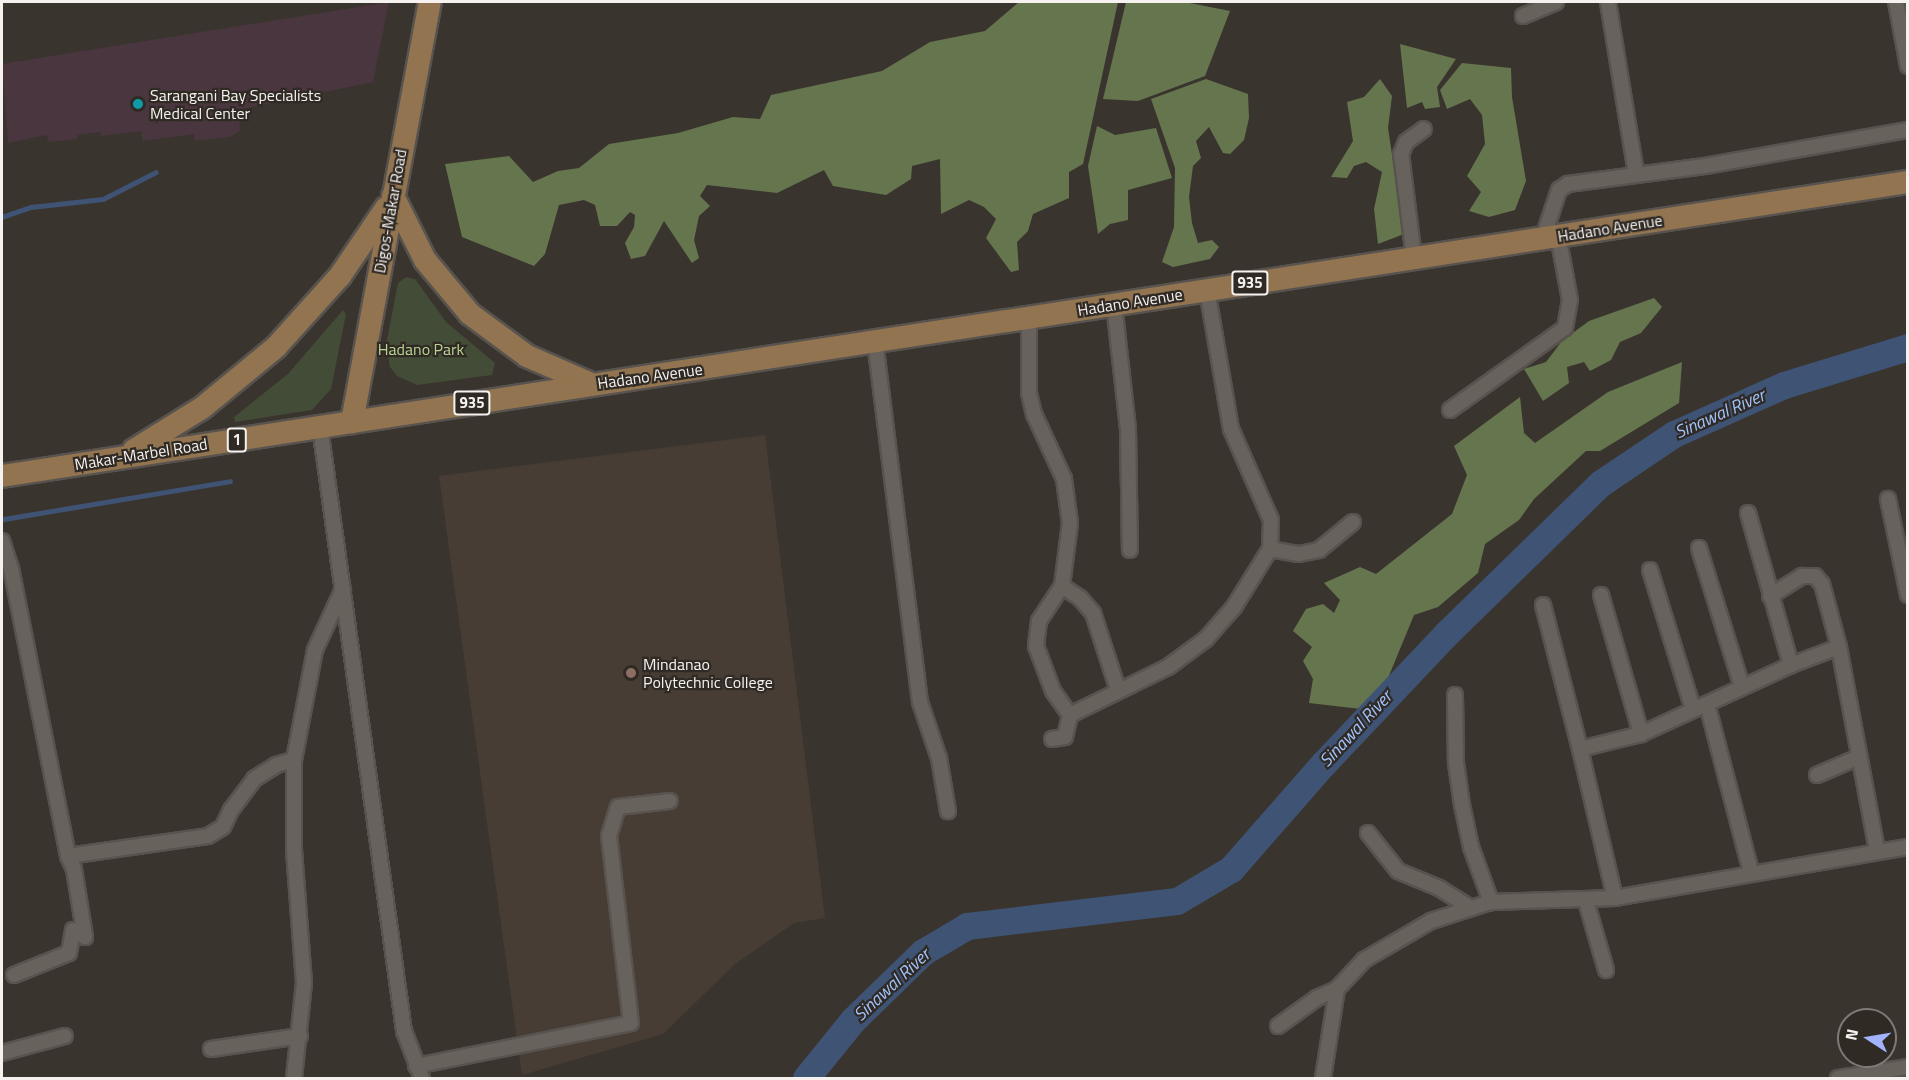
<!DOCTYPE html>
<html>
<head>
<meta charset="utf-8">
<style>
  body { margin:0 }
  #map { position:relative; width:1909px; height:1080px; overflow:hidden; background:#3a342f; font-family:"Titillium Web",sans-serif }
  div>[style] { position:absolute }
  .built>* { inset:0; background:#483d34 }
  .medical>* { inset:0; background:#4a363e }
  .green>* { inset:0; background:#434c36 }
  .forest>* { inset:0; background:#65754e }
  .stream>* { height:4.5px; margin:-2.25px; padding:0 2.25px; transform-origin:2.25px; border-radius:2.25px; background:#3f5374 }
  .river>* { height:27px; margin:-13.5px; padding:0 13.5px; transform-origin:13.5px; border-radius:13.5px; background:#3f5374 }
  .roads { filter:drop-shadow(2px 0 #58534f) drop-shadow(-2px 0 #58534f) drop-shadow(0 2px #58534f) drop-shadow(0 -2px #58534f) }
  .street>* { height:14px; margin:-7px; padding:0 7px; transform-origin:7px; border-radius:7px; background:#68625d }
  .primary>* { height:22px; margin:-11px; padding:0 11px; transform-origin:11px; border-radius:11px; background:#927550 }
  .dots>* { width:16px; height:16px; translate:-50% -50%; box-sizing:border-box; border:3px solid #302a25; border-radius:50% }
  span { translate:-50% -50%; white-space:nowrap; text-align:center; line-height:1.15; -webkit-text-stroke:4.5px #302a25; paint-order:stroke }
  .shield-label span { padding:2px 4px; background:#302a25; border:2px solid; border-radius:4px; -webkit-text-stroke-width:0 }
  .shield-label { font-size:15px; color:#f6f2ef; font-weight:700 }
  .poi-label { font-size:16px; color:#f6f2ef }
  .left { translate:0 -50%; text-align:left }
  .street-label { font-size:16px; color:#f6f2ef }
  .park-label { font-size:16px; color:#b8d393 }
  .water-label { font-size:18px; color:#a1c4fd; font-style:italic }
  .frame { position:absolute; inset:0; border:3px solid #f6f2ef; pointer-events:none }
  .north { position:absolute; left:1837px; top:1008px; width:60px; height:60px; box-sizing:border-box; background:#302a25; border:2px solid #7f7a76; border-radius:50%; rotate:282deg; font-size:16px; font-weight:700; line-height:24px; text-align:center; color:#f6f2ef }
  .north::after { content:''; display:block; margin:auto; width:21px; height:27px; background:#a1b3fd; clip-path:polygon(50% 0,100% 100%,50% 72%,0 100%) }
</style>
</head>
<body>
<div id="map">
  <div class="built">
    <div style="clip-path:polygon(765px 435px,825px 918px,794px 923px,735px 964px,663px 1034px,522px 1075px,439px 476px)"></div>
  </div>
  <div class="medical">
    <div style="clip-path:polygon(389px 2px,373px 82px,239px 110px,240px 131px,230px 137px,195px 141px,194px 134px,143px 141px,141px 131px,101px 136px,100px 132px,77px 135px,77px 139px,48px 142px,47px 135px,8px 143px,2px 64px)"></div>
  </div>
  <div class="green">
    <div style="clip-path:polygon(406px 277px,415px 279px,446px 322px,495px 363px,492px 375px,417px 385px,397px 376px,390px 367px,386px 345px,398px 283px)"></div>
    <div style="clip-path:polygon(343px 310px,346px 314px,331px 389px,312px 410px,235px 422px,234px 417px,288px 374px)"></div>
  </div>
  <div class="forest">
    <div style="clip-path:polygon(1019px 2px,1118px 2px,1083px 164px,1069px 172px,1069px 198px,1033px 214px,1028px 231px,1017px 242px,1019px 270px,1011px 272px,986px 238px,996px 219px,984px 207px,969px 200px,941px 214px,940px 159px,912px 166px,911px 179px,886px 195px,833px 186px,824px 170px,777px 193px,707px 185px,700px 196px,710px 206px,699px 216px,694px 240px,699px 258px,692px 263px,664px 221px,645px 256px,631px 259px,625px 243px,634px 227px,635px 215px,630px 212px,617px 226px,600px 226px,595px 205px,584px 200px,559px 205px,545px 254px,534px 266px,462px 237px,445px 164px,509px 156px,533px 182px,558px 171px,579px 168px,609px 144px,678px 133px,733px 117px,760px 119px,771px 95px,882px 71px,930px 42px,985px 31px)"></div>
    <div style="clip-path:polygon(1126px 2px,1185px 2px,1230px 11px,1205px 76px,1138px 101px,1103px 99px)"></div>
    <div style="clip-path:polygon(1400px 44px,1456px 59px,1437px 87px,1440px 107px,1425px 109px,1422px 102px,1407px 108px)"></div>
    <div style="clip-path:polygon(1462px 63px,1511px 68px,1512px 97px,1526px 181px,1515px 210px,1489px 217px,1469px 211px,1481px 192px,1467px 176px,1485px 144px,1482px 115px,1470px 99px,1447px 109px,1440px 90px)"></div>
    <div style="clip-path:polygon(1206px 79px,1248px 94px,1249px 118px,1244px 140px,1230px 154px,1223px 153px,1209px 127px,1196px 141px,1201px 158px,1193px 166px,1189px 197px,1192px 223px,1198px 243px,1212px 240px,1219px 247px,1210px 259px,1173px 267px,1162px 262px,1174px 227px,1175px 168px,1151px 99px)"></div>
    <div style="clip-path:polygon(1380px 79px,1392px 96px,1388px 128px,1404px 234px,1378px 244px,1374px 209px,1382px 172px,1366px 162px,1354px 166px,1347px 178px,1331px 177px,1353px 141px,1347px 102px,1364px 97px)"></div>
    <div style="clip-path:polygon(1097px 126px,1115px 135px,1156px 128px,1172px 178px,1128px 190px,1128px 220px,1110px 224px,1098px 234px,1088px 166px)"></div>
    <div style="clip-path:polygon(1654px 298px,1662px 307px,1641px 333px,1620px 342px,1611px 360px,1590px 371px,1584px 362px,1567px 367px,1569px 383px,1543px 401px,1524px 369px,1546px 362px,1562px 341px,1589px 321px)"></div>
    <div style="clip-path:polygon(1682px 362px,1679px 403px,1600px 451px,1586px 451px,1534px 499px,1519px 520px,1485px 544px,1478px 573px,1438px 607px,1414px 615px,1386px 683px,1361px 709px,1309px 703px,1313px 679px,1303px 661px,1312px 647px,1293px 631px,1306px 609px,1323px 604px,1334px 613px,1340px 600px,1324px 583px,1360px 567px,1376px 574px,1452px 514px,1467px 475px,1454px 446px,1520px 397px,1524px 433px,1535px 443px,1608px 392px)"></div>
  </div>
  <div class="stream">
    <div style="left:2px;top:217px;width:31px;rotate:-19deg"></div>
    <div style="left:31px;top:207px;width:72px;rotate:-6.3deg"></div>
    <div style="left:103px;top:199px;width:59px;rotate:-27deg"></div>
    <div style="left:4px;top:519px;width:229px;rotate:-9.5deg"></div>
  </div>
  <div class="river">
    <div style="left:806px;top:1078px;width:75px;rotate:-51deg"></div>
    <div style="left:853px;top:1020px;width:98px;rotate:-44.2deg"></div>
    <div style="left:923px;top:952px;width:51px;rotate:-30.6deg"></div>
    <div style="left:967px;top:926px;width:211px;rotate:-6.8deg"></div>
    <div style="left:1177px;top:901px;width:63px;rotate:-30.7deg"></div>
    <div style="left:1231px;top:869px;width:140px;rotate:-48.8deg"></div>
    <div style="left:1323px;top:764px;width:179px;rotate:-46.6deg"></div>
    <div style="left:1446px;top:634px;width:216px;rotate:-44.3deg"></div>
    <div style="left:1601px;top:483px;width:88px;rotate:-33.9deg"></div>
    <div style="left:1674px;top:434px;width:120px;rotate:-24deg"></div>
    <div style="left:1784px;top:385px;width:130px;rotate:-17deg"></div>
  </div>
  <div class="roads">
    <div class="street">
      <div style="left:1608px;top:2px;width:173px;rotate:80.7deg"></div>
      <div style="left:1896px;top:2px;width:65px;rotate:79.4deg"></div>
      <div style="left:1523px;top:16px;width:36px;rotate:-23deg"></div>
      <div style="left:1543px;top:238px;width:51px;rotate:-71.6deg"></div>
      <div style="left:1559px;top:190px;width:11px;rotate:-34deg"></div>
      <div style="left:1568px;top:184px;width:138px;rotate:-7.5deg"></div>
      <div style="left:1705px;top:166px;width:206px;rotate:-10.1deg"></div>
      <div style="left:1414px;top:258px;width:105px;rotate:-97.1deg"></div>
      <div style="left:1401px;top:154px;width:13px;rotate:-67deg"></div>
      <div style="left:1406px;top:142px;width:22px;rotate:-36deg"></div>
      <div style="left:1114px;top:304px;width:125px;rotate:83.6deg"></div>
      <div style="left:1128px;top:428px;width:122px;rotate:89.1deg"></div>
      <div style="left:1029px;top:318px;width:75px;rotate:90deg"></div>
      <div style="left:1029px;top:393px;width:22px;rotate:77deg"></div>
      <div style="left:1034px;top:414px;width:72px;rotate:65.2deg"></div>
      <div style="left:1064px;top:479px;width:44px;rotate:82.2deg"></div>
      <div style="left:1070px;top:523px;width:64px;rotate:97.2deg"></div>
      <div style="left:1062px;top:586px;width:42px;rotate:123.3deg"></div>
      <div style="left:1039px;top:621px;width:25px;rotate:97deg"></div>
      <div style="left:1036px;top:646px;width:48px;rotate:69.3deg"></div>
      <div style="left:1053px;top:691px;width:29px;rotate:55deg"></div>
      <div style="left:875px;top:341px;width:364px;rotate:82.9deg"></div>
      <div style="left:920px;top:702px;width:59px;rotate:71.3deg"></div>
      <div style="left:939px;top:758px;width:54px;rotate:80.4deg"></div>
      <div style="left:1450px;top:410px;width:141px;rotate:-35.5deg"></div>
      <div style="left:1565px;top:328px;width:28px;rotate:-80deg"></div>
      <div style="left:1570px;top:300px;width:65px;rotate:-100.6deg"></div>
      <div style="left:320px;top:427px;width:610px;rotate:82.08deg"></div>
      <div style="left:404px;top:1031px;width:50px;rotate:69deg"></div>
      <div style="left:1888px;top:499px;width:98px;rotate:78.2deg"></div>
      <div style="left:1748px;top:513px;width:158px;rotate:74.2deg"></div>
      <div style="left:2px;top:541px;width:28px;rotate:72deg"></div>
      <div style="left:11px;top:568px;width:294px;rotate:78.8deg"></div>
      <div style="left:68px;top:856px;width:141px;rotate:-8.1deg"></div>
      <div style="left:208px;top:836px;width:17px;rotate:-31deg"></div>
      <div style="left:223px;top:827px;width:19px;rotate:-65deg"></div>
      <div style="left:231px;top:810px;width:39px;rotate:-53deg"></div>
      <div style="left:254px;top:779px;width:26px;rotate:-32deg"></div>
      <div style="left:276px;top:765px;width:19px;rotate:-16deg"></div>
      <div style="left:1699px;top:548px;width:145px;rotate:72.8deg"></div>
      <div style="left:1270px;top:549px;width:29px;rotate:10deg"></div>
      <div style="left:1299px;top:554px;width:20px;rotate:-11deg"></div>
      <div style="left:1319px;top:550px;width:44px;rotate:-39.5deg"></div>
      <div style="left:1650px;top:570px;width:145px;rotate:72.8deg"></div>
      <div style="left:1062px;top:586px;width:22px;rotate:34deg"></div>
      <div style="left:1080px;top:598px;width:20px;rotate:49deg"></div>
      <div style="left:1093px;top:613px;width:81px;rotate:72deg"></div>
      <div style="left:1601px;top:595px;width:145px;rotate:73.9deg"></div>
      <div style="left:1770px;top:596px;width:38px;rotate:-32deg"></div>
      <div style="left:1802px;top:576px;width:13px"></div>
      <div style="left:1815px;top:576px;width:11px;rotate:49deg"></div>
      <div style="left:1822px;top:584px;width:65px;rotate:74.9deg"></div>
      <div style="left:1839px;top:647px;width:208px;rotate:79.4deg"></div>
      <div style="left:1543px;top:605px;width:149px;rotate:75.6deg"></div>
      <div style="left:1455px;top:695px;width:68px;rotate:89.2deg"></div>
      <div style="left:1456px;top:763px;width:42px;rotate:81.9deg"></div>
      <div style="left:1462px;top:805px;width:43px;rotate:77.9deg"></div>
      <div style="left:1471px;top:847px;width:59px;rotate:70deg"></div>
      <div style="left:1707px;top:704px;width:174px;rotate:75.3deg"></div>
      <div style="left:1052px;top:739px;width:13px;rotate:-9deg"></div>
      <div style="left:1065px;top:737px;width:23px;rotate:-77deg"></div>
      <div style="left:1070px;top:715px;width:109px;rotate:-26.1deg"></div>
      <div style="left:1168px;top:667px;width:47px;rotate:-36.4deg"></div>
      <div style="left:1206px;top:639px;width:43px;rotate:-48.8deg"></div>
      <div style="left:1234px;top:607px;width:68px;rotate:-58.2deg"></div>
      <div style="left:1270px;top:549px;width:29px;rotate:-88deg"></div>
      <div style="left:1271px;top:520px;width:99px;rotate:-113.7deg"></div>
      <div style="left:1231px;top:429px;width:141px;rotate:-99.8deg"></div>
      <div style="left:1817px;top:775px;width:46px;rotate:-23.2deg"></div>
      <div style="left:1368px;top:833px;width:48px;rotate:51.7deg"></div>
      <div style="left:1398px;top:871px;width:44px;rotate:22.5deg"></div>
      <div style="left:1439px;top:888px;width:36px;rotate:32deg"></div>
      <div style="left:68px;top:856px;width:14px;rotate:65deg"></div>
      <div style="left:74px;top:869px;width:69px;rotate:80.8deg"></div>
      <div style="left:1615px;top:898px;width:153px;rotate:-103.2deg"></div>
      <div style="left:1580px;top:749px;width:63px;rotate:-13.8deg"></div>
      <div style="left:1641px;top:734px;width:165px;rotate:-24.7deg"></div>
      <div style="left:1791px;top:665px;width:51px;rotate:-20.6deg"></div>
      <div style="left:1586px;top:901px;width:72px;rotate:73.8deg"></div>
      <div style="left:14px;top:975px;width:59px;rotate:-21.8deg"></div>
      <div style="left:69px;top:953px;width:23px;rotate:-80deg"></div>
      <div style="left:73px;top:930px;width:14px;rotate:30deg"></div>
      <div style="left:1278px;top:1026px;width:48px;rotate:-35.7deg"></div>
      <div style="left:1317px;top:998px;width:22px;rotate:-24deg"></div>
      <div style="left:211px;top:1049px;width:90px;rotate:-8.3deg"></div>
      <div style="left:2px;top:1053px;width:65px;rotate:-15.1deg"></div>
      <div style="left:416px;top:1066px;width:219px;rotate:-11.3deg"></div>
      <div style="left:631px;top:1023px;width:188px;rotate:-96.7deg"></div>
      <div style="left:609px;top:836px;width:30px;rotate:-73deg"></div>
      <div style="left:618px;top:807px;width:52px;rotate:-6.6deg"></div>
      <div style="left:294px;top:1078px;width:96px;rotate:-84deg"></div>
      <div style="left:304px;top:983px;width:134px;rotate:-94.3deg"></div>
      <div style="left:294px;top:849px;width:89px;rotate:-90deg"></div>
      <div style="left:294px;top:760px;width:112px;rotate:-79.2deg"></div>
      <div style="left:315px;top:650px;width:67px;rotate:-65.3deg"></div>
      <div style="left:1323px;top:1078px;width:90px;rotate:-81.1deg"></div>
      <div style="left:1337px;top:989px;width:40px;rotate:-47deg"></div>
      <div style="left:1364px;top:960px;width:78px;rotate:-30.2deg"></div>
      <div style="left:1431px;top:921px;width:63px;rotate:-17.6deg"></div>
      <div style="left:1491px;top:902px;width:124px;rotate:-1.8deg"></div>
      <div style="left:1615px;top:898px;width:297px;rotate:-9.9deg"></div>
      <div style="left:1838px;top:1078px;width:71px;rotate:-8.9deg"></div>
    </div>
    <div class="primary">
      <div style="left:393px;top:196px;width:72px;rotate:63.4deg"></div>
      <div style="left:425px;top:260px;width:70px;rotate:50.2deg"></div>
      <div style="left:470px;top:314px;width:71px;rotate:36.4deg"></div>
      <div style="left:527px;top:356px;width:68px;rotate:23.5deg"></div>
      <div style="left:352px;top:422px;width:427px;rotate:-79.5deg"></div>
      <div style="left:134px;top:450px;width:80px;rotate:-31.7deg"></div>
      <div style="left:202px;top:408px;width:96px;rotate:-39.5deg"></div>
      <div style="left:276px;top:347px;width:96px;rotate:-48deg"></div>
      <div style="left:340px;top:276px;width:82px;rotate:-55.9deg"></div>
      <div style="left:2px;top:476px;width:1929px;rotate:-8.77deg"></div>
    </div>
  </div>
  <div class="dots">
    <div style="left:138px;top:104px;background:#0f9aa8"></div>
    <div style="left:631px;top:673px;background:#8d6e63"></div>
  </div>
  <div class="shield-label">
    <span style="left:1250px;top:283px">935</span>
    <span style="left:472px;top:403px">935</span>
    <span style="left:237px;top:440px">1</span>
  </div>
  <div class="poi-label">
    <span class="left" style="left:150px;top:104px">Sarangani Bay Specialists<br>Medical Center</span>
    <span class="left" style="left:643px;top:673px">Mindanao<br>Polytechnic College</span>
  </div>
  <div class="street-label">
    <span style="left:390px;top:211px;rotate:-80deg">Digos-Makar Road</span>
    <span style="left:1610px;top:228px;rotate:-9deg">Hadano Avenue</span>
    <span style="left:1130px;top:302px;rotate:-9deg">Hadano Avenue</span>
    <span style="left:650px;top:376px;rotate:-8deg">Hadano Avenue</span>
    <span style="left:141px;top:454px;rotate:-9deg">Makar-Marbel Road</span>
  </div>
  <div class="park-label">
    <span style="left:421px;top:349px">Hadano Park</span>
  </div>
  <div class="water-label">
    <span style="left:1720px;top:414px;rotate:-24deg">Sinawal River</span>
    <span style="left:1356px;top:729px;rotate:-47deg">Sinawal River</span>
    <span style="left:892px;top:985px;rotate:-43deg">Sinawal River</span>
  </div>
  <div class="frame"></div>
  <div class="north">N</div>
</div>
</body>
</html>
